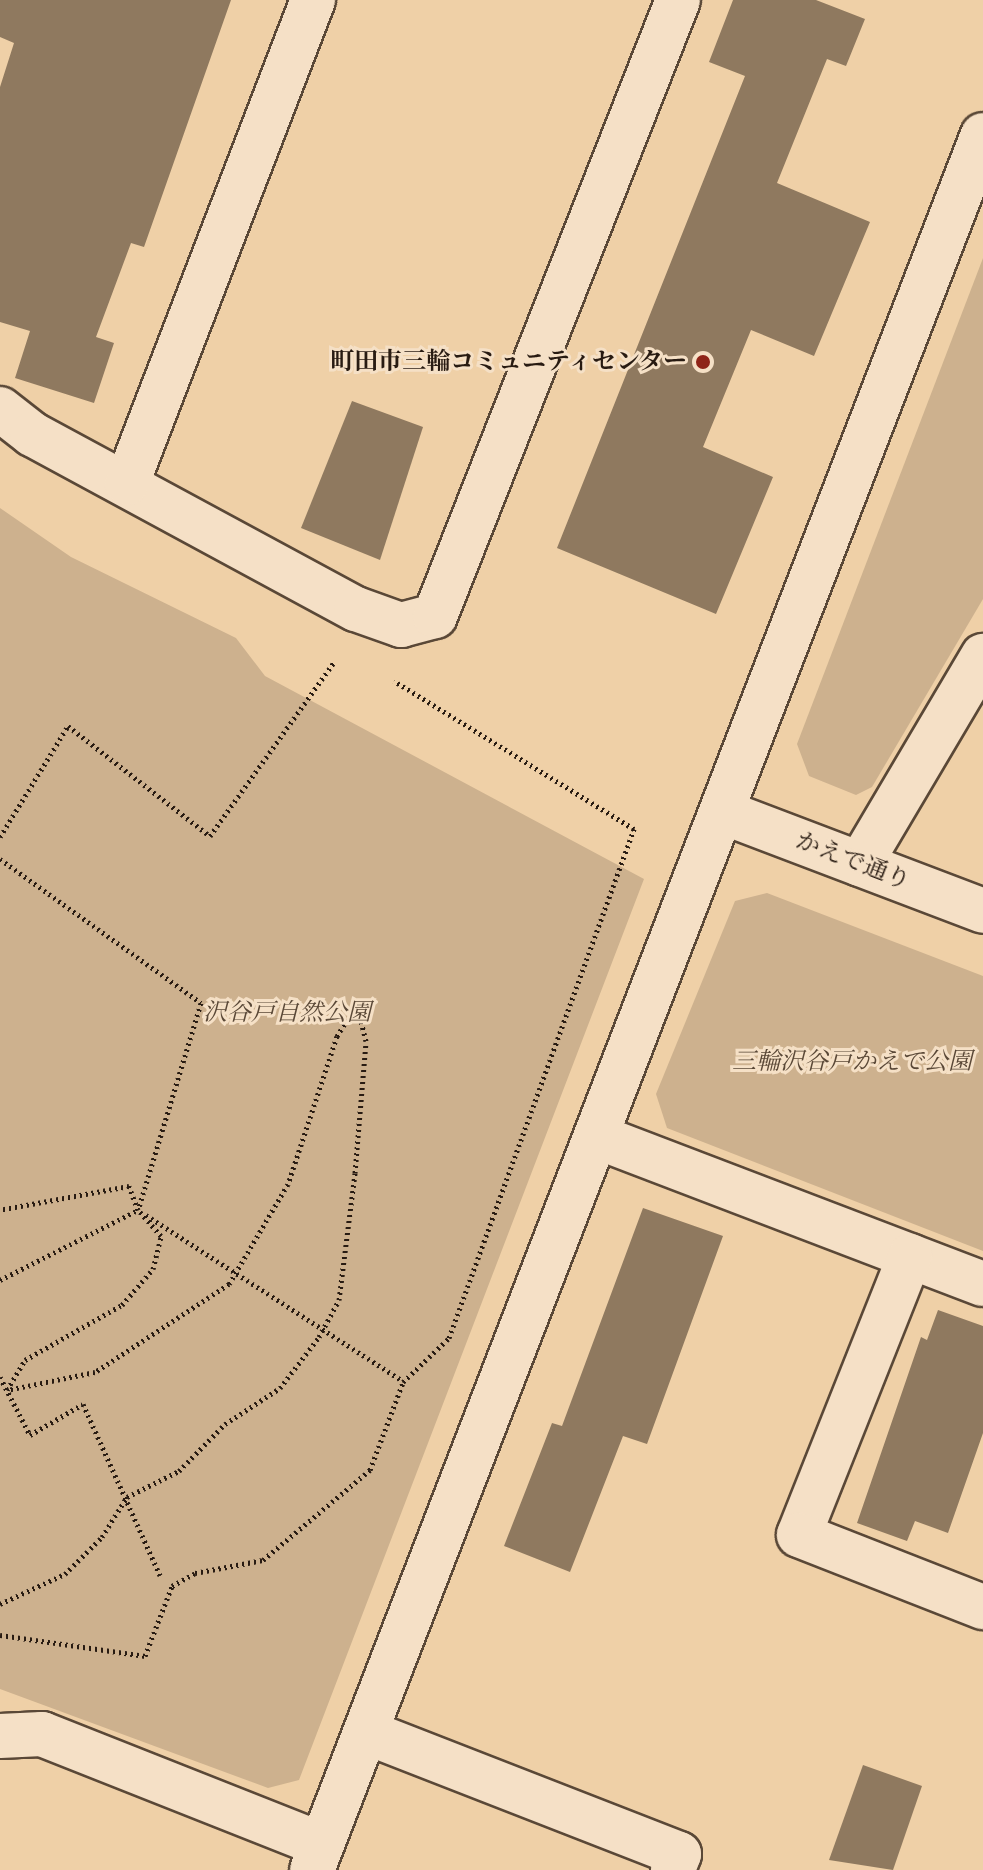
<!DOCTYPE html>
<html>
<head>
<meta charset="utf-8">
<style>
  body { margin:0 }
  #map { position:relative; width:983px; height:1870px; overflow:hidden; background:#efd0a7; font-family:Cardo,"Noto Serif JP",serif }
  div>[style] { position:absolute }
  .green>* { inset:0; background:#cdb18e }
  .building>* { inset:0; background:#8f795f }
  .path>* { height:5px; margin-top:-2.5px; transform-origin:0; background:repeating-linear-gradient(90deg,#281b12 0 2px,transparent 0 6px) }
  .roads { filter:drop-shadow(2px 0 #5a4837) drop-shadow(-2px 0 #5a4837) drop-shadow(0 2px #5a4837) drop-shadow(0 -2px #5a4837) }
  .minor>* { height:44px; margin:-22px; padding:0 22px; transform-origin:22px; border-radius:22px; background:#f5e0c6 }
  .tertiary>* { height:44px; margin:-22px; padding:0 22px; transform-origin:22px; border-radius:22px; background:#f5e0c6 }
  .dots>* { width:22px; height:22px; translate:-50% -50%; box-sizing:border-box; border:4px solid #f5e0c6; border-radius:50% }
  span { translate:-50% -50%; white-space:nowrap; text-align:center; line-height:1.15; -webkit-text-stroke:6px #f5e0c6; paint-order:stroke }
  .poi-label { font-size:24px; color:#281b12; font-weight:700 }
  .right { translate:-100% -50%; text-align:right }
  .street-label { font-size:24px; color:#281b12 }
  .park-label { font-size:24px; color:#5a4837; font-style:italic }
</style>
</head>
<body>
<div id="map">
  <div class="green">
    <div style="clip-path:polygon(983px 258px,983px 599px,872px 787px,856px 795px,809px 776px,797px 744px)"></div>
    <div style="clip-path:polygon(0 508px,71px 557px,236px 638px,265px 676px,644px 879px,299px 1780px,268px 1788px,0 1689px)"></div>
    <div style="clip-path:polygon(767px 893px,983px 976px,983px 1251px,667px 1128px,656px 1094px,735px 901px)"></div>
  </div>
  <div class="building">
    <div style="clip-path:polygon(0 0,231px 0,144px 247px,131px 243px,96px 337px,114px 343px,94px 403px,15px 378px,30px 331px,0 322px,0 87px,14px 43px,0 37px)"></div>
    <div style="clip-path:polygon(733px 0,816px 0,865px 19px,846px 66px,827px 59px,777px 183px,870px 222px,814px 356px,751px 330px,703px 447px,773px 477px,716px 614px,557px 548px,745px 76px,709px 62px)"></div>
    <div style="clip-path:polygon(352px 401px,423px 427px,380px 560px,301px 528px)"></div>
    <div style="clip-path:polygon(643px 1208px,723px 1236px,647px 1444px,623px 1436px,570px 1572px,504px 1546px,552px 1423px,562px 1426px)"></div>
    <div style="clip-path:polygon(938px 1310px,983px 1326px,983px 1433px,948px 1533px,915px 1521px,907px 1541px,857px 1523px,921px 1337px,927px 1340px)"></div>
    <div style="clip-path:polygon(863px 1765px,922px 1786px,893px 1870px,829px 1860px)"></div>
  </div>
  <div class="path">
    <div style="left:0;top:837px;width:130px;rotate:-58.5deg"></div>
    <div style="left:68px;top:726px;width:180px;rotate:37.8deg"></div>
    <div style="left:210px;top:836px;width:215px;rotate:-54.5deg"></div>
    <div style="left:0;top:859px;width:247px;rotate:35.6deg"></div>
    <div style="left:201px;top:1003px;width:216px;rotate:106.9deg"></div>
    <div style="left:138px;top:1210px;width:26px;rotate:-111deg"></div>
    <div style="left:129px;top:1186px;width:131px;rotate:169.5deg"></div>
    <div style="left:146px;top:1215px;width:306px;rotate:32.9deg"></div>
    <div style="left:0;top:1280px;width:155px;rotate:-26.9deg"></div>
    <div style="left:0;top:1377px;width:65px;rotate:62.7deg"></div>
    <div style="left:30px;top:1435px;width:61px;rotate:-30.3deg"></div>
    <div style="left:83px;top:1404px;width:188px;rotate:65.8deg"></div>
    <div style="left:0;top:1604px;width:72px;rotate:-24.8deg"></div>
    <div style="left:65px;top:1574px;width:52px;rotate:-45deg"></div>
    <div style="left:102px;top:1537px;width:47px;rotate:-58deg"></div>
    <div style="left:127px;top:1497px;width:58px;rotate:-26.6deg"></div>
    <div style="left:179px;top:1471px;width:66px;rotate:-45.6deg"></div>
    <div style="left:225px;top:1424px;width:66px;rotate:-33.2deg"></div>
    <div style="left:280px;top:1388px;width:64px;rotate:-52.6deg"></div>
    <div style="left:319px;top:1337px;width:42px;rotate:-61.6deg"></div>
    <div style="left:339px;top:1300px;width:128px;rotate:-82.8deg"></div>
    <div style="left:355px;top:1173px;width:132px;rotate:-85.2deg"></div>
    <div style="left:366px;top:1041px;width:38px;rotate:-104deg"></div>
    <div style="left:357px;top:1004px;width:38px;rotate:122deg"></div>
    <div style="left:337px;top:1036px;width:156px;rotate:108.3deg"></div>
    <div style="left:288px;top:1184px;width:116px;rotate:120.5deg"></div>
    <div style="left:229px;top:1284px;width:160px;rotate:146.7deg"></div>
    <div style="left:95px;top:1372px;width:90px;rotate:168.4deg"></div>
    <div style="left:7px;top:1390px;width:35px;rotate:-59deg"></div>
    <div style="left:25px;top:1360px;width:112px;rotate:-29.6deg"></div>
    <div style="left:122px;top:1305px;width:48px;rotate:-49.3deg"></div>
    <div style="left:153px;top:1269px;width:34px;rotate:-76deg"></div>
    <div style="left:161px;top:1236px;width:35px;rotate:-131deg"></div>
    <div style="left:0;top:1635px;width:147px;rotate:8.2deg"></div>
    <div style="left:145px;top:1656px;width:75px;rotate:-68.9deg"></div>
    <div style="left:172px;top:1586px;width:26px;rotate:-29deg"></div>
    <div style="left:195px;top:1573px;width:69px;rotate:-10.8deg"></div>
    <div style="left:263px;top:1560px;width:140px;rotate:-40.1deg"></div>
    <div style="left:370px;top:1470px;width:94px;rotate:-69.4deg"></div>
    <div style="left:403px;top:1382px;width:64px;rotate:-43.7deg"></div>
    <div style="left:449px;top:1338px;width:542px;rotate:-70.03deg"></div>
    <div style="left:634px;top:829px;width:282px;rotate:-148.3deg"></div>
  </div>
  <div class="roads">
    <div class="minor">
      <div style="left:0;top:409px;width:41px;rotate:38deg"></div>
      <div style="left:32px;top:434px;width:368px;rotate:28.4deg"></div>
      <div style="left:356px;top:609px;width:48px;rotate:19.6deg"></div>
      <div style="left:401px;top:625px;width:35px;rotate:-15deg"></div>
      <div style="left:435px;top:616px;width:662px;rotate:-68.47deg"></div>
      <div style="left:127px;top:483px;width:518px;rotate:-68.94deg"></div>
      <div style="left:860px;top:864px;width:242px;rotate:-59.4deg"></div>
      <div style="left:598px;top:1137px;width:412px;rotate:20.9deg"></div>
      <div style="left:910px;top:1256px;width:300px;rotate:111.7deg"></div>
      <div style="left:799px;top:1535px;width:198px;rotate:21.4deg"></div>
      <div style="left:366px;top:1732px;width:336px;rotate:21.3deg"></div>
      <div style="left:679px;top:1854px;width:17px;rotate:111deg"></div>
      <div style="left:0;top:1736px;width:42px;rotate:-2.7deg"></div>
      <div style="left:42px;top:1734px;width:299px;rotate:21.6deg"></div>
    </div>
    <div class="tertiary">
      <div style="left:723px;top:812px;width:278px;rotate:20.8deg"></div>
      <div style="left:312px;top:1870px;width:1860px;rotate:-68.86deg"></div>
    </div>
  </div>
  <div class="dots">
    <div style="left:703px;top:362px;background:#8f2418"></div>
  </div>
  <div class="poi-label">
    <span class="right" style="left:687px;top:362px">町田市三輪コミュニティセンター</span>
  </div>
  <div class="street-label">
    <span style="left:853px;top:861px;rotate:21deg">かえで通り</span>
  </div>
  <div class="park-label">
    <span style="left:287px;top:1013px">沢谷戸自然公園</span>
    <span style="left:852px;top:1062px">三輪沢谷戸かえで公園</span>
  </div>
</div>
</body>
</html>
